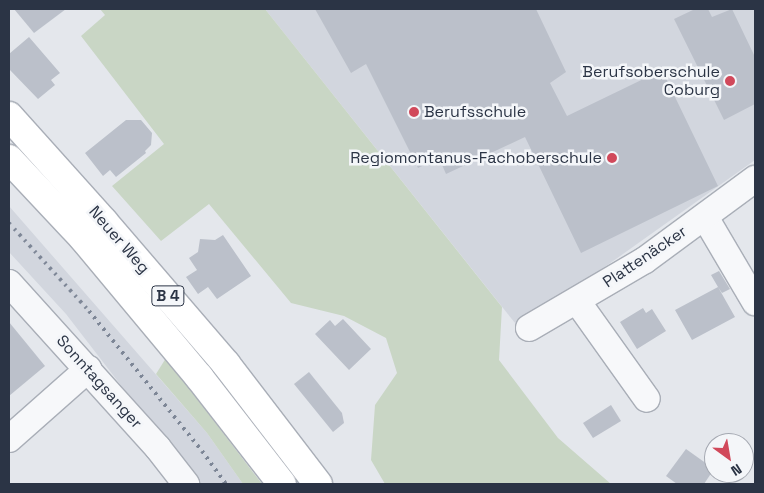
<!DOCTYPE html>
<html>
<head>
<meta charset="utf-8">
<style>
  body { margin:0 }
  #map { position:relative; width:764px; height:493px; overflow:hidden; background:#e4e7ec; font-family:"Space Grotesk",sans-serif }
  div>[style] { position:absolute }
  .built>* { inset:0; background:#d2d6de }
  .green>* { inset:0; background:#c9d6c5 }
  .building>* { inset:0; background:#bbc0ca }
  .roads { filter:drop-shadow(1px 0 #a9aeb7) drop-shadow(-1px 0 #a9aeb7) drop-shadow(0 1px #a9aeb7) drop-shadow(0 -1px #a9aeb7) }
  .minor>* { height:26px; margin:-13px; padding:0 13px; transform-origin:13px; border-radius:13px; background:#f7f8fa }
  .highway>* { height:28px; margin:-14px; padding:0 14px; transform-origin:14px; border-radius:14px; background:#fff }
  .rail>* { height:4px; margin-top:-2px; transform-origin:0; background:repeating-linear-gradient(90deg,#7d8696 0 2.5px,transparent 0 7.5px) }
  .dots>* { width:14px; height:14px; translate:-50% -50%; box-sizing:border-box; border:2px solid #f4f6f9; border-radius:50% }
  span { translate:-50% -50%; white-space:nowrap; text-align:center; line-height:1.15; -webkit-text-stroke:5px #f4f6f9; paint-order:stroke }
  .shield-label span { padding:1px 4px; background:#f4f6f9; border:1px solid; border-radius:4px; -webkit-text-stroke-width:0 }
  .shield-label { font-size:15px; color:#2b3445; font-weight:700 }
  .poi-label { font-size:16px; color:#2b3445 }
  .right { translate:-100% -50%; text-align:right }
  .left { translate:0 -50%; text-align:left }
  .street-label { font-size:16px; color:#2b3445 }
  .frame { position:absolute; inset:0; border:10px solid #2b3445; pointer-events:none }
  .north { position:absolute; left:704px; top:433px; width:50px; height:50px; box-sizing:border-box; background:#f4f6f9; border:1px solid #a4a8b1; border-radius:50%; rotate:148deg; font-size:14px; font-weight:700; line-height:20px; text-align:center; color:#2b3445 }
  .north::after { content:''; display:block; margin:auto; width:18px; height:22px; background:#d1495b; clip-path:polygon(50% 0,100% 100%,50% 72%,0 100%) }
</style>
</head>
<body>
<div id="map">
  <div class="built">
    <div style="clip-path:polygon(265px 9px,755px 9px,755px 160px,519px 328px)"></div>
    <div style="clip-path:polygon(9px 206px,207px 433px,243px 484px,197px 484px,66px 314px,9px 252px)"></div>
  </div>
  <div class="green">
    <div style="clip-path:polygon(100px 9px,265px 9px,502px 307px,499px 360px,558px 438px,611px 484px,385px 484px,371px 460px,375px 405px,397px 373px,386px 338px,344px 316px,291px 303px,209px 204px,161px 241px,112px 186px,164px 144px,81px 36px,105px 15px)"></div>
    <div style="clip-path:polygon(166px 358px,262px 484px,243px 484px,207px 433px,156px 374px)"></div>
  </div>
  <div class="building">
    <div style="clip-path:polygon(14px 9px,66px 9px,34px 33px)"></div>
    <div style="clip-path:polygon(315px 9px,536px 9px,566px 72px,550px 83px,567px 116px,662px 70px,718px 186px,581px 253px,525px 137px,446px 174px,439px 158px,418px 168px,366px 64px,351px 73px)"></div>
    <div style="clip-path:polygon(695px 9px,708px 9px,712px 17px,732px 9px,755px 57px,755px 104px,724px 120px,674px 19px)"></div>
    <div style="clip-path:polygon(29px 37px,60px 73px,51px 80px,55px 85px,38px 99px,9px 69px,9px 54px)"></div>
    <div style="clip-path:polygon(126px 120px,141px 120px,152px 133px,151px 145px,145px 151px,146px 153px,116px 177px,110px 170px,103px 176px,85px 153px)"></div>
    <div style="clip-path:polygon(223px 235px,251px 276px,217px 299px,208px 287px,198px 294px,186px 277px,197px 270px,189px 258px,198px 252px,200px 239px,215px 240px)"></div>
    <div style="clip-path:polygon(719px 271px,730px 289px,722px 293px,718px 287px,735px 317px,692px 340px,675px 310px,718px 287px,711px 275px)"></div>
    <div style="clip-path:polygon(643px 308px,646px 313px,652px 309px,666px 331px,637px 349px,620px 322px)"></div>
    <div style="clip-path:polygon(343px 319px,371px 349px,349px 370px,315px 334px,330px 320px,335px 326px)"></div>
    <div style="clip-path:polygon(9px 322px,45px 366px,9px 396px)"></div>
    <div style="clip-path:polygon(309px 372px,342px 413px,344px 423px,333px 432px,294px 384px)"></div>
    <div style="clip-path:polygon(611px 405px,621px 421px,593px 438px,583px 423px)"></div>
    <div style="clip-path:polygon(686px 449px,714px 469px,704px 484px,677px 484px,666px 476px)"></div>
  </div>
  <div class="roads">
    <div class="minor">
      <div style="left:705px;top:217px;width:99px;rotate:59.5deg"></div>
      <div style="left:9px;top:283px;width:222px;rotate:47.9deg"></div>
      <div style="left:158px;top:448px;width:46px;rotate:52.1deg"></div>
      <div style="left:577px;top:301px;width:120px;rotate:54.5deg"></div>
      <div style="left:529px;top:328px;width:134px;rotate:-30.4deg"></div>
      <div style="left:645px;top:260px;width:137px;rotate:-36.4deg"></div>
      <div style="left:9px;top:439px;width:106px;rotate:-41.5deg"></div>
    </div>
    <div class="highway">
      <div style="left:9px;top:116px;width:142px;rotate:48.1deg"></div>
      <div style="left:104px;top:222px;width:187px;rotate:49.3deg"></div>
      <div style="left:226px;top:364px;width:151px;rotate:52.5deg"></div>
      <div style="left:9px;top:159px;width:110px;rotate:46.8deg"></div>
      <div style="left:84px;top:239px;width:180px;rotate:50.2deg"></div>
      <div style="left:199px;top:377px;width:135px;rotate:52.2deg"></div>
    </div>
  </div>
  <div class="rail">
    <div style="left:9px;top:223px;width:119px;rotate:47.7deg"></div>
    <div style="left:89px;top:311px;width:180px;rotate:51.1deg"></div>
    <div style="left:202px;top:451px;width:41px;rotate:54deg"></div>
  </div>
  <div class="dots">
    <div style="left:730px;top:81px;background:#d1495b"></div>
    <div style="left:414px;top:112px;background:#d1495b"></div>
    <div style="left:612px;top:158px;background:#d1495b"></div>
  </div>
  <div class="shield-label">
    <span style="left:168px;top:296px">B 4</span>
  </div>
  <div class="poi-label">
    <span class="right" style="left:720px;top:81px">Berufsoberschule<br>Coburg</span>
    <span class="left" style="left:424px;top:112px">Berufsschule</span>
    <span class="right" style="left:602px;top:158px">Regiomontanus-Fachoberschule</span>
  </div>
  <div class="street-label">
    <span style="left:119px;top:240px;rotate:49deg">Neuer Weg</span>
    <span style="left:645px;top:257px;rotate:-34deg">Plattenäcker</span>
    <span style="left:99px;top:382px;rotate:48deg">Sonntagsanger</span>
  </div>
  <div class="frame"></div>
  <div class="north">N</div>
</div>
</body>
</html>
